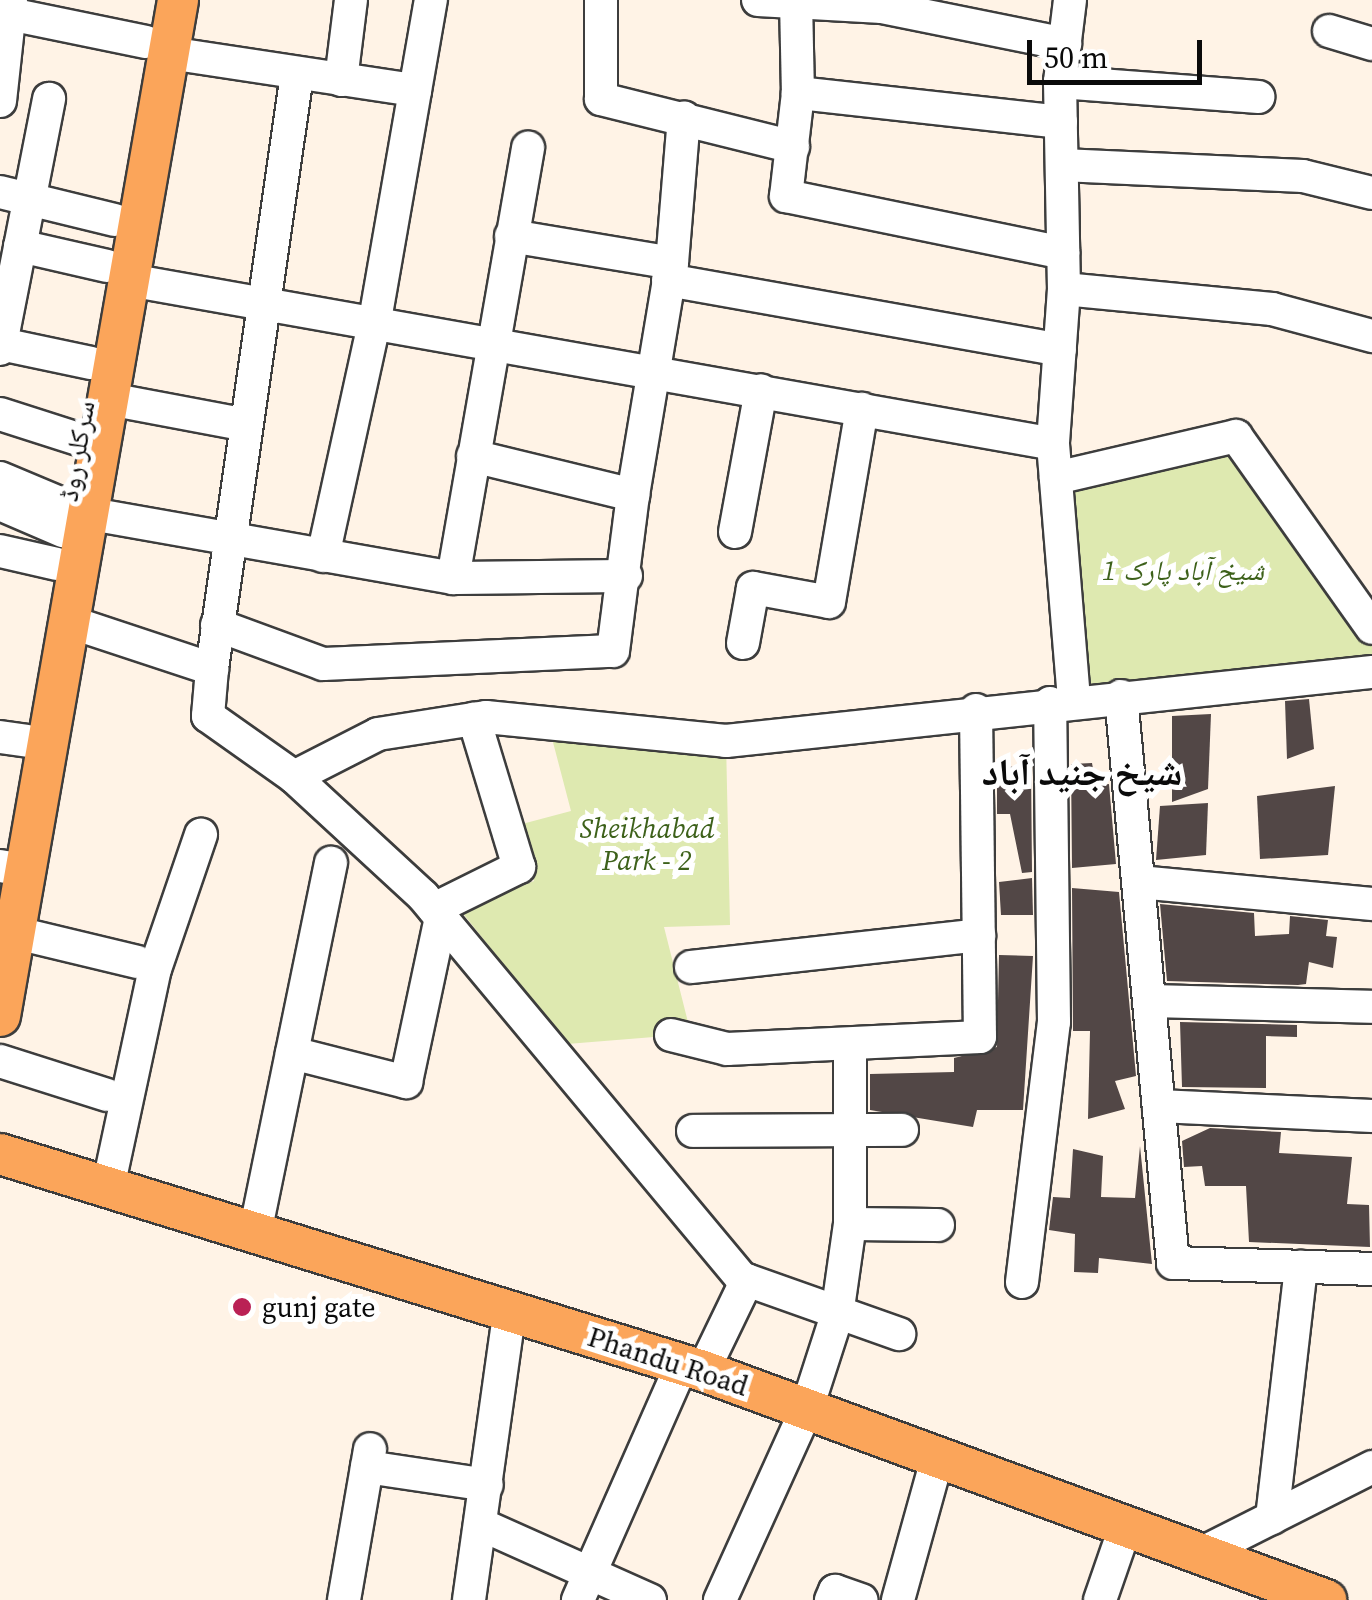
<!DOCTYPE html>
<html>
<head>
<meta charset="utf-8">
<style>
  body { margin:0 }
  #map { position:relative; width:1372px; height:1600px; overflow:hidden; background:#fff3e6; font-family:"Source Serif 4","Noto Naskh Arabic",serif }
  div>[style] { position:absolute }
  .green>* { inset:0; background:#dee9b0 }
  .building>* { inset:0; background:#524746 }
  .roads { filter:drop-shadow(2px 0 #3d3d3d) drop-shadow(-2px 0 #3d3d3d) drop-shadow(0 2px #3d3d3d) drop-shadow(0 -2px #3d3d3d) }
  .minor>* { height:32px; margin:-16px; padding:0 16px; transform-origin:16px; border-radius:16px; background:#fff }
  .major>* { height:40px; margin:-20px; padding:0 20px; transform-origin:20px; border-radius:20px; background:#fba55a }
  .dots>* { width:28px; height:28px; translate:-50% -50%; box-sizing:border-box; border:5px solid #fff; border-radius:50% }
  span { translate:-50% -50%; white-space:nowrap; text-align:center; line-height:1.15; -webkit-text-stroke:10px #fff; paint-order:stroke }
  .street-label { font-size:28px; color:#0a0a0a }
  .park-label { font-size:28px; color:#3d611a; font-style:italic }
  .poi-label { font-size:28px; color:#0a0a0a }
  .left { translate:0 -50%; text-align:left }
  .district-label { font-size:38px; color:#0a0a0a; font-weight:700 }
  .scale { position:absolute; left:1027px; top:40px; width:175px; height:45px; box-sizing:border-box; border:5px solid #0a0a0a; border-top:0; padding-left:12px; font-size:30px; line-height:35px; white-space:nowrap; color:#0a0a0a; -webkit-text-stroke:8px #fff; paint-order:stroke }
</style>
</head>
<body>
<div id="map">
  <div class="green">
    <div style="clip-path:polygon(1236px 436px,1372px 628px,1372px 672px,1074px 701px,1056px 478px)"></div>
    <div style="clip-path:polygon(549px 727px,726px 741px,730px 925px,664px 927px,691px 1034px,567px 1044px,461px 911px,534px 881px,522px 824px,571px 811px)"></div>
  </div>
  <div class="building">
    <div style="clip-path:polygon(1309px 699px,1314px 749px,1287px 759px,1285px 701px)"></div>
    <div style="clip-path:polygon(1211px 714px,1208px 789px,1172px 802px,1172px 716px)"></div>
    <div style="clip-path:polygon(1092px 763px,1096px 786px,1109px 784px,1116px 864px,1072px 868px,1071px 764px)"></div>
    <div style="clip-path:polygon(1031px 766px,1032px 872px,1022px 873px,1010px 814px,997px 814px,997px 767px)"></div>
    <div style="clip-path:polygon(1335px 786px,1328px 855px,1260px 859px,1257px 796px)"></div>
    <div style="clip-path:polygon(1208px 803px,1206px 855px,1156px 860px,1160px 806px)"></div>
    <div style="clip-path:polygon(1032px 878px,1033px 915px,1001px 915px,999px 882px)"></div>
    <div style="clip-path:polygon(1072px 888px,1119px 892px,1136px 1076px,1115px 1081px,1125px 1109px,1088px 1119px,1090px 1031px,1073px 1031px)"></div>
    <div style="clip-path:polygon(1160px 904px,1254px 913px,1255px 936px,1289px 934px,1290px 916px,1328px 920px,1326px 936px,1337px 937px,1333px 968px,1309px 962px,1306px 984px,1298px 985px,1167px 981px)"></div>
    <div style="clip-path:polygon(999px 955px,1033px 956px,1023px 1110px,977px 1110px,973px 1127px,870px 1110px,870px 1074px,954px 1072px,954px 1058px,997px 1047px)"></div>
    <div style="clip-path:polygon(1180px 1022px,1297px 1025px,1297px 1037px,1266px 1036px,1266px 1088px,1182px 1087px)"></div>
    <div style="clip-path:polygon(1210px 1128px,1281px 1132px,1279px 1153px,1352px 1157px,1347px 1204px,1369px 1205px,1370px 1247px,1249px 1242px,1246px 1186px,1205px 1186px,1202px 1166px,1184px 1167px,1182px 1141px)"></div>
    <div style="clip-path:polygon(1140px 1146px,1152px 1264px,1099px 1258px,1098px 1273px,1074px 1272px,1075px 1234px,1049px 1230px,1053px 1197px,1070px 1198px,1073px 1149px,1103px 1156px,1101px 1197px,1135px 1198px)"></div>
  </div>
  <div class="roads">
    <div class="minor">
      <div style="left:601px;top:0;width:99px;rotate:90deg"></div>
      <div style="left:601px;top:99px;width:198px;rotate:14deg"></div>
      <div style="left:758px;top:0;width:124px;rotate:3.2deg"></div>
      <div style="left:882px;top:7px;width:187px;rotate:11.4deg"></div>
      <div style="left:796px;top:0;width:93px;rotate:88.8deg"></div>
      <div style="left:1070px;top:0;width:83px;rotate:97deg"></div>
      <div style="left:1060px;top:82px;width:207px;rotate:88.9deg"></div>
      <div style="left:1064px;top:289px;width:155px;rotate:94.1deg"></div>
      <div style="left:1053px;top:444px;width:258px;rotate:85.3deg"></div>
      <div style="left:0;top:12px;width:149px;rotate:11.6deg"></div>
      <div style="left:1329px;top:31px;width:45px;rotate:16.8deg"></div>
      <div style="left:169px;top:53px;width:249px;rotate:8.6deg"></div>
      <div style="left:341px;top:80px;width:81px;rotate:-82.9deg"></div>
      <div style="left:1060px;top:82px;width:199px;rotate:4.3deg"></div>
      <div style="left:0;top:101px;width:102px;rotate:-83.8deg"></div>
      <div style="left:1061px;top:122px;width:265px;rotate:-173.7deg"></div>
      <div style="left:798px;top:93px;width:104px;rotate:96.6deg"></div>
      <div style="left:786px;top:196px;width:283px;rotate:11.6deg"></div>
      <div style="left:1062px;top:165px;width:241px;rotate:2.6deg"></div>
      <div style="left:1303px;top:176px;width:71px;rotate:13.8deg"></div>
      <div style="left:0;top:192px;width:118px;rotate:13.7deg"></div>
      <div style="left:511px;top:236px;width:163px;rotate:9.5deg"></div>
      <div style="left:20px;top:246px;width:89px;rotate:12.9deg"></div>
      <div style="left:129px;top:280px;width:938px;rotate:10.06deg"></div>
      <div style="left:668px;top:280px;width:398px;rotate:10.1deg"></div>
      <div style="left:1064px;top:289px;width:209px;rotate:5.5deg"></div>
      <div style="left:1272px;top:309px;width:104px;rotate:15.1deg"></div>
      <div style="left:1px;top:344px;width:92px;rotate:11.9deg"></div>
      <div style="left:0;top:349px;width:255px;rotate:-78.9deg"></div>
      <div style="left:109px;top:399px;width:139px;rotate:10.7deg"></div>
      <div style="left:0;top:414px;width:82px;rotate:17.8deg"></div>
      <div style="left:473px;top:456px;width:165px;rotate:13.7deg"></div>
      <div style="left:633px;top:495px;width:235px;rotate:-80.5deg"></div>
      <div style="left:672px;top:263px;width:146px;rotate:-85.3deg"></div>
      <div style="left:0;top:478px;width:73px;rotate:22.7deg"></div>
      <div style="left:1056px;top:478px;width:185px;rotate:-13.1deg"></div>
      <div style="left:1236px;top:436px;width:235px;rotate:54.7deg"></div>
      <div style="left:0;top:504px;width:69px;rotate:23.2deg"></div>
      <div style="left:91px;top:514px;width:368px;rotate:10deg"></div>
      <div style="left:453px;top:578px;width:437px;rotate:-80.1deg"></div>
      <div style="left:735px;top:532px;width:144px;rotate:-79.6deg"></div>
      <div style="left:0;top:551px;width:58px;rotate:12.8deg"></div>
      <div style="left:323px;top:556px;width:242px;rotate:-77.6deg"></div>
      <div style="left:375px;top:320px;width:325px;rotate:-80.1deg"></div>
      <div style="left:453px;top:578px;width:173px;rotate:-0.7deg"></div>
      <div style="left:70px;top:622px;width:150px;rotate:18.3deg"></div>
      <div style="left:212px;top:669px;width:47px;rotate:94.9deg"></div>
      <div style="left:208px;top:716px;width:105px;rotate:35.3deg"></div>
      <div style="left:294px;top:777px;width:176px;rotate:42.7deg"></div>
      <div style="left:423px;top:896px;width:497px;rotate:50.2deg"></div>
      <div style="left:741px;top:1278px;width:168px;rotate:19.5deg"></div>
      <div style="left:217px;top:625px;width:113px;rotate:20.2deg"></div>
      <div style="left:323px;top:664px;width:290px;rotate:-2.6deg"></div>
      <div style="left:613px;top:651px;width:157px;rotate:-82.7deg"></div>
      <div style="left:743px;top:643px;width:56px;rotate:-79.7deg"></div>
      <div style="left:753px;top:588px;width:77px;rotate:10.4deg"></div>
      <div style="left:829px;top:602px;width:196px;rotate:-80.3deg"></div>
      <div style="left:212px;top:669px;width:601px;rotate:-81.87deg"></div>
      <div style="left:1121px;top:696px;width:569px;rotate:84.76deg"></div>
      <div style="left:1173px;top:1263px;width:199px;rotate:1.7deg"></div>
      <div style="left:0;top:737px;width:27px;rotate:8deg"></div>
      <div style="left:294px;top:777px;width:94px;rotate:-27.1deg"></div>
      <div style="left:378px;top:734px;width:109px;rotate:-8.9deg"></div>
      <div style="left:486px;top:717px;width:241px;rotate:5.7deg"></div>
      <div style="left:726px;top:741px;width:650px;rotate:-6.1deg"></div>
      <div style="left:0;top:866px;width:6px;rotate:9deg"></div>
      <div style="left:1139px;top:882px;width:234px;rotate:5.4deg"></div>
      <div style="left:434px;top:909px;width:95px;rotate:-26.3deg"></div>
      <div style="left:519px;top:867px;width:155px;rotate:-106.9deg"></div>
      <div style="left:0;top:929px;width:141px;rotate:13.5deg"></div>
      <div style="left:691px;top:967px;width:290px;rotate:-6.3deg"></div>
      <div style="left:1149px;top:1001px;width:223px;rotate:1.5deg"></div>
      <div style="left:671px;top:1035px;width:58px;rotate:14deg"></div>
      <div style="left:727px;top:1049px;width:253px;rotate:-2.7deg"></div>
      <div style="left:980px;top:1037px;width:327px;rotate:-90.7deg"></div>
      <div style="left:292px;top:1053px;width:118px;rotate:14.3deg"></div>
      <div style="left:406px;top:1082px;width:168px;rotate:-78deg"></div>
      <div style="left:0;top:1061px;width:112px;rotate:17.6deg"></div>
      <div style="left:1159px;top:1106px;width:213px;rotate:2.7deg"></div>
      <div style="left:693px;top:1131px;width:209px;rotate:-0.3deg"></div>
      <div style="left:109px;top:1183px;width:219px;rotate:-77.9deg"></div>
      <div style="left:155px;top:969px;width:142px;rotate:-71.1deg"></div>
      <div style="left:850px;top:1224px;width:88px;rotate:0.7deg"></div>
      <div style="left:256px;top:1228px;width:373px;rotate:-78.4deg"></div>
      <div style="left:1022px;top:1282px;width:262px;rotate:-83deg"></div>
      <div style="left:1054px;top:1022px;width:319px;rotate:-90.7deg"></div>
      <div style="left:703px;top:1371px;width:101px;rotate:-64.2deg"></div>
      <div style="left:367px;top:1467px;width:121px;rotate:8.5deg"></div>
      <div style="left:1272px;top:1518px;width:253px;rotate:-83.4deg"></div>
      <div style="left:482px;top:1525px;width:184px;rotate:24.1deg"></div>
      <div style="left:1202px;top:1553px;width:191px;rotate:-26.8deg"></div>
      <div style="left:344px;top:1600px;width:153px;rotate:-80.2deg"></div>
      <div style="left:469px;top:1600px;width:294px;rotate:-82deg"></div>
      <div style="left:578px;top:1600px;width:258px;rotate:-66.2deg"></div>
      <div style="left:720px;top:1600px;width:211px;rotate:-65.6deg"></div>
      <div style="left:807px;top:1408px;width:98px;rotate:-72.1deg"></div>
      <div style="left:837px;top:1315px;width:92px;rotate:-81.9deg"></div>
      <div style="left:850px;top:1224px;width:179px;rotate:-90deg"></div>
      <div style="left:831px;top:1600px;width:10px;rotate:-66deg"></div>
      <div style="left:835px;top:1591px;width:28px;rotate:19deg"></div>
      <div style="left:898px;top:1600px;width:149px;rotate:-74.5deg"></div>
      <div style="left:1100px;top:1600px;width:79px;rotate:-70.9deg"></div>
    </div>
    <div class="major">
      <div style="left:0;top:1016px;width:1031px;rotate:-80.06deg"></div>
      <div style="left:0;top:1154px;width:736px;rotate:17.15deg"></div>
      <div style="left:703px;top:1371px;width:664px;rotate:20.18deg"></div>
    </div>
  </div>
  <div class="dots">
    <div style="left:242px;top:1307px;background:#ba2155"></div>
  </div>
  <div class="street-label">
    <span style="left:76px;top:451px;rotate:-80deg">سرکلر روڈ</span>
    <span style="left:668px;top:1361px;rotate:18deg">Phandu Road</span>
  </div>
  <div class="park-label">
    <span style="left:1183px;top:570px">شیخ آباد پارک 1</span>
    <span style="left:647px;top:844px">Sheikhabad<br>Park - 2</span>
  </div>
  <div class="poi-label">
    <span class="left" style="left:262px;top:1307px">gunj gate</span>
  </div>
  <div class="district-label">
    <span style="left:1082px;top:773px">شیخ جنید آباد</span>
  </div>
  <div class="scale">50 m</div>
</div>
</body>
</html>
